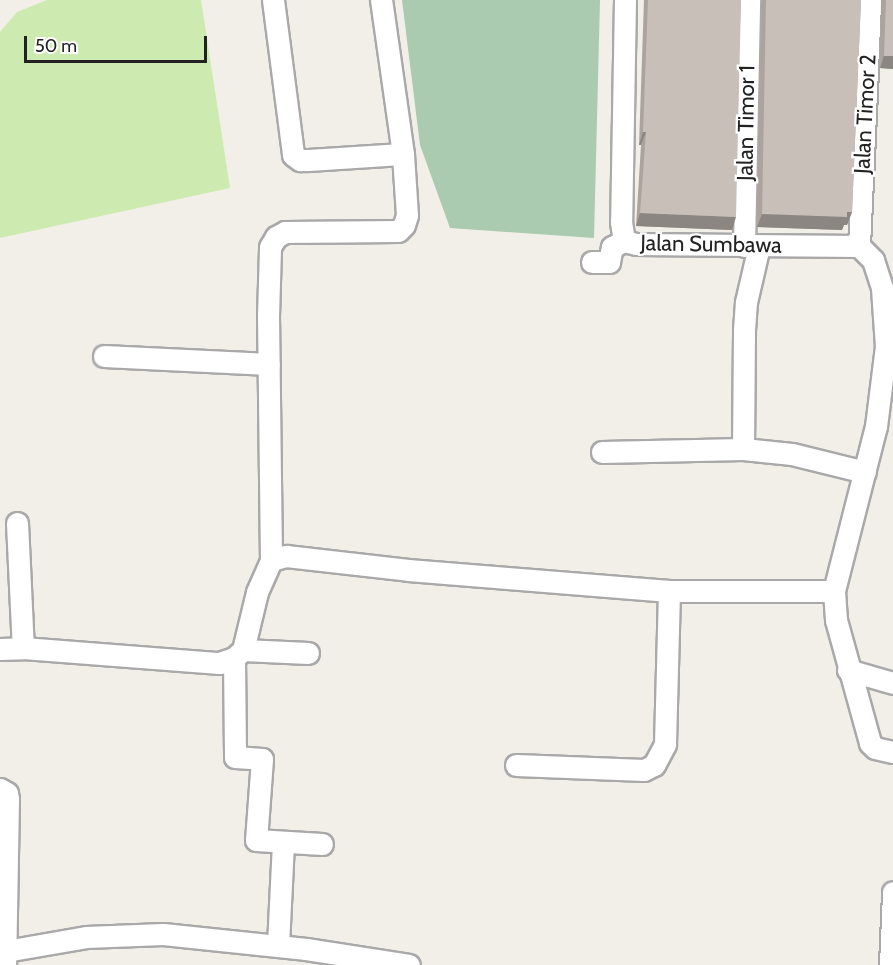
<!DOCTYPE html>
<html>
<head>
<meta charset="utf-8">
<style>
  body { margin:0 }
  #map { position:relative; width:893px; height:965px; overflow:hidden; background:#f2efe9; font-family:Cabin,sans-serif }
  div>[style] { position:absolute }
  .grass>* { inset:0; background:#cdebb0 }
  .cemetery>* { inset:0; background:#aacbaf }
  .roads { filter:drop-shadow(2px 0 #a9a9a9) drop-shadow(-2px 0 #a9a9a9) drop-shadow(0 2px #a9a9a9) drop-shadow(0 -2px #a9a9a9) }
  .minor>* { height:21px; margin:-10.5px; padding:0 10.5px; transform-origin:10.5px; border-radius:10.5px; background:#fff }
  .wall>* { inset:0; background:#aba49e }
  .shaded-wall>* { inset:0; background:#8b8681 }
  .building>* { inset:0; background:#c7bfb8 }
  span { translate:-50% -50%; white-space:nowrap; text-align:center; line-height:1.15; -webkit-text-stroke:4.5px #fff; paint-order:stroke }
  .street-label { font-size:22px; color:#222 }
  .scale { position:absolute; left:24px; top:36px; width:183px; height:27px; box-sizing:border-box; border:3px solid #222; border-top:0; padding-left:8px; font-size:18px; line-height:21px; white-space:nowrap; color:#222; -webkit-text-stroke:4px #fff; paint-order:stroke }
</style>
</head>
<body>
<div id="map">
  <div class="grass">
    <div style="clip-path:polygon(47px 0,201px 0,230px 188px,0 238px,0 32px,17px 12px)"></div>
  </div>
  <div class="cemetery">
    <div style="clip-path:polygon(402px 0,600px 0,594px 238px,450px 228px,420px 145px)"></div>
  </div>
  <div class="roads">
    <div class="minor">
      <div style="left:273px;top:0;width:156px;rotate:82.6deg"></div>
      <div style="left:293px;top:155px;width:9px;rotate:36deg"></div>
      <div style="left:300px;top:160px;width:7px"></div>
      <div style="left:307px;top:160px;width:96px;rotate:-3.6deg"></div>
      <div style="left:625px;top:0;width:222px;rotate:91deg"></div>
      <div style="left:621px;top:222px;width:19px;rotate:81deg"></div>
      <div style="left:624px;top:241px;width:12px;rotate:14deg"></div>
      <div style="left:636px;top:244px;width:223px;rotate:0.5deg"></div>
      <div style="left:744px;top:246px;width:246px;rotate:-88.8deg"></div>
      <div style="left:859px;top:246px;width:20px;rotate:45deg"></div>
      <div style="left:873px;top:260px;width:29px;rotate:72deg"></div>
      <div style="left:882px;top:288px;width:58px;rotate:86.1deg"></div>
      <div style="left:886px;top:346px;width:81px;rotate:97.1deg"></div>
      <div style="left:876px;top:426px;width:170px;rotate:104.3deg"></div>
      <div style="left:834px;top:591px;width:29px;rotate:86deg"></div>
      <div style="left:836px;top:620px;width:128px;rotate:74.5deg"></div>
      <div style="left:870px;top:743px;width:7px;rotate:45deg"></div>
      <div style="left:875px;top:748px;width:18px;rotate:13deg"></div>
      <div style="left:859px;top:246px;width:246px;rotate:-87.4deg"></div>
      <div style="left:592px;top:262px;width:17px"></div>
      <div style="left:609px;top:262px;width:15px;rotate:-79deg"></div>
      <div style="left:612px;top:247px;width:13px;rotate:-27deg"></div>
      <div style="left:104px;top:356px;width:165px;rotate:2.8deg"></div>
      <div style="left:743px;top:449px;width:119px;rotate:-89.5deg"></div>
      <div style="left:744px;top:330px;width:28px;rotate:-86deg"></div>
      <div style="left:746px;top:302px;width:57px;rotate:-76.9deg"></div>
      <div style="left:602px;top:452px;width:141px;rotate:-1.2deg"></div>
      <div style="left:743px;top:449px;width:49px;rotate:5.8deg"></div>
      <div style="left:792px;top:454px;width:75px;rotate:13.9deg"></div>
      <div style="left:17px;top:523px;width:125px;rotate:87.3deg"></div>
      <div style="left:271px;top:560px;width:244px;rotate:-90.7deg"></div>
      <div style="left:268px;top:316px;width:69px;rotate:-88.3deg"></div>
      <div style="left:270px;top:247px;width:12px;rotate:-59deg"></div>
      <div style="left:276px;top:237px;width:10px;rotate:-29deg"></div>
      <div style="left:285px;top:232px;width:113px;rotate:-0.5deg"></div>
      <div style="left:398px;top:231px;width:8px;rotate:-45deg"></div>
      <div style="left:404px;top:225px;width:10px;rotate:-73deg"></div>
      <div style="left:407px;top:215px;width:61px;rotate:-93.8deg"></div>
      <div style="left:403px;top:154px;width:156px;rotate:-98.1deg"></div>
      <div style="left:0;top:649px;width:23px;rotate:-2deg"></div>
      <div style="left:23px;top:648px;width:197px;rotate:4.4deg"></div>
      <div style="left:219px;top:663px;width:16px;rotate:-18deg"></div>
      <div style="left:234px;top:658px;width:12px;rotate:-42deg"></div>
      <div style="left:243px;top:650px;width:60px;rotate:-76.4deg"></div>
      <div style="left:257px;top:592px;width:35px;rotate:-66deg"></div>
      <div style="left:271px;top:560px;width:16px;rotate:-15deg"></div>
      <div style="left:286px;top:556px;width:123px;rotate:6.5deg"></div>
      <div style="left:408px;top:570px;width:262px;rotate:4.6deg"></div>
      <div style="left:669px;top:591px;width:165px"></div>
      <div style="left:243px;top:650px;width:65px;rotate:2.6deg"></div>
      <div style="left:234px;top:658px;width:99px;rotate:89.4deg"></div>
      <div style="left:235px;top:757px;width:27px;rotate:4deg"></div>
      <div style="left:262px;top:759px;width:81px;rotate:94.2deg"></div>
      <div style="left:256px;top:840px;width:66px;rotate:3.5deg"></div>
      <div style="left:848px;top:670px;width:47px;rotate:16.1deg"></div>
      <div style="left:516px;top:765px;width:128px;rotate:2.2deg"></div>
      <div style="left:644px;top:770px;width:11px;rotate:-27deg"></div>
      <div style="left:654px;top:765px;width:24px;rotate:-62deg"></div>
      <div style="left:665px;top:744px;width:153px;rotate:-88.5deg"></div>
      <div style="left:0;top:789px;width:8px;rotate:30deg"></div>
      <div style="left:7px;top:793px;width:6px;rotate:81deg"></div>
      <div style="left:8px;top:799px;width:165px;rotate:91deg"></div>
      <div style="left:278px;top:945px;width:103px;rotate:-87.2deg"></div>
      <div style="left:0;top:952px;width:87px;rotate:-9.9deg"></div>
      <div style="left:86px;top:937px;width:77px;rotate:-2.2deg"></div>
      <div style="left:163px;top:934px;width:144px;rotate:6deg"></div>
      <div style="left:306px;top:949px;width:104px;rotate:8.8deg"></div>
      <div style="left:890px;top:965px;width:73px;rotate:-87.6deg"></div>
    </div>
  </div>
  <div class="wall">
    <div style="clip-path:polygon(644px 0,741px 0,732px 230px,636px 226px,641px 145px,639px 145px)"></div>
    <div style="clip-path:polygon(762px 0,861px 0,852px 212px,847px 225px,844px 225px,842px 230px,757px 227px)"></div>
    <div style="clip-path:polygon(881px 0,893px 0,893px 69px,880px 68px)"></div>
  </div>
  <div class="shaded-wall">
    <div style="clip-path:polygon(884px 56px,893px 56px,893px 69px,880px 68px)"></div>
    <div style="clip-path:polygon(643px 132px,646px 132px,641px 145px,639px 145px)"></div>
    <div style="clip-path:polygon(852px 212px,847px 225px,844px 225px,842px 230px,757px 227px,762px 214px)"></div>
    <div style="clip-path:polygon(640px 213px,736px 217px,732px 230px,636px 226px)"></div>
  </div>
  <div class="building">
    <div style="clip-path:polygon(648px 0,741px 0,736px 217px,640px 213px,646px 132px,643px 132px)"></div>
    <div style="clip-path:polygon(766px 0,861px 0,852px 212px,847px 212px,847px 217px,762px 214px)"></div>
    <div style="clip-path:polygon(886px 0,893px 0,893px 56px,884px 56px)"></div>
  </div>
  <div class="street-label">
    <span style="left:865px;top:114px;rotate:-87deg">Jalan Timor 2</span>
    <span style="left:746px;top:123px;rotate:-89deg">Jalan Timor 1</span>
    <span style="left:711px;top:244px;rotate:1deg">Jalan Sumbawa</span>
  </div>
  <div class="scale">50 m</div>
</div>
</body>
</html>
